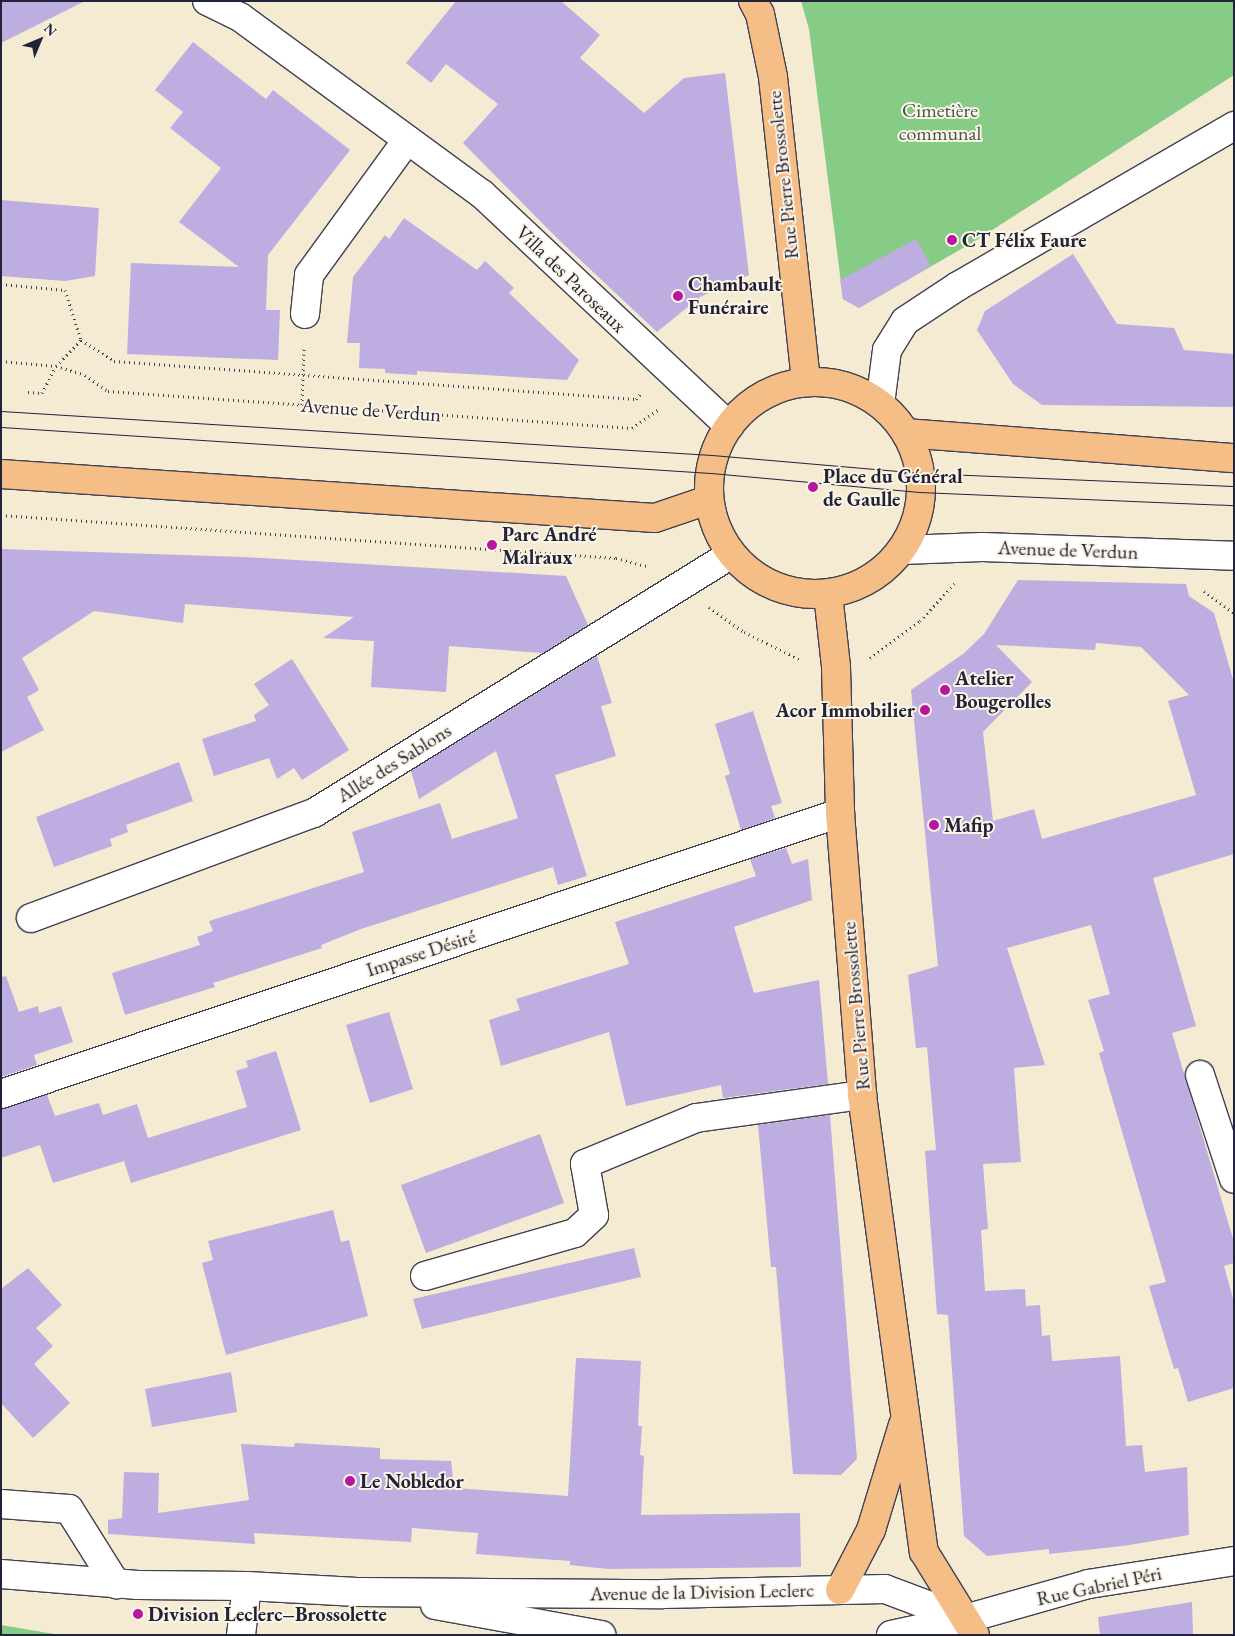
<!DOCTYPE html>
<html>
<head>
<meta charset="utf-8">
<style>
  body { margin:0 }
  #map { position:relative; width:1235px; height:1636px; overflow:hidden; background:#f4ebd2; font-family:"EB Garamond",serif }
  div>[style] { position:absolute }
  .green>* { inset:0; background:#87cc86 }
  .building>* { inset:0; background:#beade0 }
  .path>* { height:3px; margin-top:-1.5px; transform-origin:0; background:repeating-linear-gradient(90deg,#424052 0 1px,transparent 0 5px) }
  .roads { filter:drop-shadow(1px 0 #424052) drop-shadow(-1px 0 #424052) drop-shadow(0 1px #424052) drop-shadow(0 -1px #424052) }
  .minor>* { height:28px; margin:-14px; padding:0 14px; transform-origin:14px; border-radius:14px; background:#fff }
  .major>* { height:28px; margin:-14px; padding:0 14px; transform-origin:14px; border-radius:14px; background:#f6be87 }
  .major>.ring { margin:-14px; padding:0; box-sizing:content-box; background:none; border:28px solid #f6be87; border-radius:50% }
  .tram>* { height:1px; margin:-0.5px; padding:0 0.5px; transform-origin:0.5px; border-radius:0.5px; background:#22223b }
  .dots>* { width:14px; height:14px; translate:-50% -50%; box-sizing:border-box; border:2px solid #fcf5e5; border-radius:50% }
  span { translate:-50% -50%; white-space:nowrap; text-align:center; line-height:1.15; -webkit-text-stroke:4px #fcf5e5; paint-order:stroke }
  .park-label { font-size:20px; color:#405552 }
  .street-label { font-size:20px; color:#22223b }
  .poi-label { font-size:20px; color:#22223b; font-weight:700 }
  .left { translate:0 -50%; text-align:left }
  .right { translate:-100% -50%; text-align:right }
  .frame { position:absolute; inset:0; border:2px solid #22223b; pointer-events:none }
  .north { position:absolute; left:15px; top:15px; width:50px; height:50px; -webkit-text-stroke:4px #fcf5e5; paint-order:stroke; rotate:45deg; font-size:14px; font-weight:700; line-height:20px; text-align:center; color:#22223b }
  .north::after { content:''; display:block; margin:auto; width:18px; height:22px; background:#22223b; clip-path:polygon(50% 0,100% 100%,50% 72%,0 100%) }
</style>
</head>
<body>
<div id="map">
  <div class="green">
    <div style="clip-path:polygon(801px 1px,1234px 1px,1234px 75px,975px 241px,859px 308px,843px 299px,809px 29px)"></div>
    <div style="clip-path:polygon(1px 1625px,60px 1635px,1px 1635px)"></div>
  </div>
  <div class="building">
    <div style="clip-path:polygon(1px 1px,85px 1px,1px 43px)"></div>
    <div style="clip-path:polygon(456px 1px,561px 1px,600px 35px,580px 58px,644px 113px,684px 78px,725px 73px,749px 275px,700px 297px,657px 332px,559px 240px,463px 143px,498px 104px,446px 64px,431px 83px,406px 63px)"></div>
    <div style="clip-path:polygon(193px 42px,266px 99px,273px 90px,350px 150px,268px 255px,266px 310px,280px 310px,278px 360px,127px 354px,131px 263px,239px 267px,179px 222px,221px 168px,170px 128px,183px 112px,155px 90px)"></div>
    <div style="clip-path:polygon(1px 200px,99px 208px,95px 276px,65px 281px,1px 276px)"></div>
    <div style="clip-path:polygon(404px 218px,477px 270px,485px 261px,514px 288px,509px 293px,579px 360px,567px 380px,417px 371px,417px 375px,385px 373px,385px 369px,359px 368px,360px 343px,347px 343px,353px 277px,385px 235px,389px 239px)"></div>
    <div style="clip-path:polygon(916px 239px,931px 266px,859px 308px,843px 299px,840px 280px)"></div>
    <div style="clip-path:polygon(1073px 254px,1117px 324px,1174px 328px,1184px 350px,1234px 354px,1234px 407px,1042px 405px,1013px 384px,977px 330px,985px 311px)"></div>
    <div style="clip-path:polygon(1px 549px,244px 557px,566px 576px,588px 625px,543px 653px,449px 646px,446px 692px,371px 687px,374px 641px,323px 638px,354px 617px,185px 604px,183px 623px,94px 611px,22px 658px,39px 690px,27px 697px,44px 730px,1px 752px)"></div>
    <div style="clip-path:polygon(evenodd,1018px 580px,1186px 584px,1189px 596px,1214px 613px,1234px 683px,1234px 854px,1153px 878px,1196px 1026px,1172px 1033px,1234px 1242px,1234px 1263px,1224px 1266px,1234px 1302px,1234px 1388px,1188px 1402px,1178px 1368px,1174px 1369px,1149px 1286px,1166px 1282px,1099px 1053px,1104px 1051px,1088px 1000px,1110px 994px,1091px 925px,1007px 948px,1045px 1065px,1014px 1068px,1021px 1162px,983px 1164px,988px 1229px,981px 1230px,985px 1291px,1025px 1289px,1026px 1306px,1040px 1305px,1042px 1336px,1050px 1335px,1052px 1361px,1120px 1356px,1126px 1446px,1142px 1445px,1145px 1472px,1187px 1467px,1189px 1535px,1123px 1546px,1049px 1554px,1049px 1549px,987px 1556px,964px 1536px,948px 1315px,937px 1314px,925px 1151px,936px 1150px,927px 1047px,916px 1048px,908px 975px,938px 966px,911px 690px,963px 654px,984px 634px,1018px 580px,1096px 643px,1141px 647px,1189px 695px,1168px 701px,1196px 795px,1042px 839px,1034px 809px,993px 821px,983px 732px,1032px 682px,996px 645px,1095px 650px,1096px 643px)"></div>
    <div style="clip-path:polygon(597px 656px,612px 703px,601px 706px,616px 756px,555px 775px,587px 876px,558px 885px,553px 867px,361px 929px,321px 945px,322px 948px,213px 983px,215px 987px,125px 1015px,112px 973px,200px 945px,197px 937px,213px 931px,209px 921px,364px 872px,352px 832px,440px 803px,452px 839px,518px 818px,496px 751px,419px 799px,411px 771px)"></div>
    <div style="clip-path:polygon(292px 659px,349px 750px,302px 780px,294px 768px,277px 779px,269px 758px,214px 776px,202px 739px,256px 721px,254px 715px,269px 705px,254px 684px)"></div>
    <div style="clip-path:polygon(753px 711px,782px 803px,771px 806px,775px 818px,741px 830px,725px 776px,730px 774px,715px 724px)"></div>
    <div style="clip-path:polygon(179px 762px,193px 801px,126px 825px,128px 832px,110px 839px,112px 846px,54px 867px,36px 817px)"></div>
    <div style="clip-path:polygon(786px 848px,792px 864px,808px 859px,812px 900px,734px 927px,754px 993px,819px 980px,828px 1084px,723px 1098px,721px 1085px,626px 1106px,609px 1032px,501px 1066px,489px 1020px,520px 1010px,516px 999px,629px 964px,615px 922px,756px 876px,750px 859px)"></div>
    <div style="clip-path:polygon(6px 976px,19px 1012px,38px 1006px,39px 1013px,61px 1006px,73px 1042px,34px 1055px,37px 1065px,1px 1077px,1px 977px)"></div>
    <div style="clip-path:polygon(389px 1012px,413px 1089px,370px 1103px,346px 1025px)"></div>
    <div style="clip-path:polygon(276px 1051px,301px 1130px,131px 1183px,124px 1161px,53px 1183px,40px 1145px,1px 1158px,1px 1109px,47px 1095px,55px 1116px,99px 1103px,103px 1115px,137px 1104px,148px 1138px,247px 1107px,236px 1071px,248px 1067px,246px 1061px)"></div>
    <div style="clip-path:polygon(830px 1115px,857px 1459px,841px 1475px,793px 1474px,776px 1267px,771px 1267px,758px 1125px)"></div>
    <div style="clip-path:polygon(540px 1134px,564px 1203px,426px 1253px,401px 1185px)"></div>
    <div style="clip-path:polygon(333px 1210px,341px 1242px,349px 1240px,368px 1316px,226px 1355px,202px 1263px,213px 1260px,208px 1241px)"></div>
    <div style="clip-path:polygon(634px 1248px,641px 1277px,422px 1329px,413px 1299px)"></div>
    <div style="clip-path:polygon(28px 1268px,62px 1305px,36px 1328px,53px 1346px,34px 1364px,70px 1403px,33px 1438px,1px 1403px,1px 1289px)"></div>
    <div style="clip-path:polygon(576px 1358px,641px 1361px,638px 1426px,642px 1426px,640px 1455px,644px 1456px,641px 1515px,800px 1513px,801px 1567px,608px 1569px,570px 1565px,570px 1561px,476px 1554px,478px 1533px,412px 1528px,411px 1542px,254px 1533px,255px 1544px,108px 1534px,108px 1520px,122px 1518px,124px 1472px,159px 1473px,158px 1513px,249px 1500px,241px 1444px,294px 1447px,295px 1443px,380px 1448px,380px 1459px,451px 1461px,454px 1488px,568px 1496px)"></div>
    <div style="clip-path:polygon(231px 1372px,237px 1412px,152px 1427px,145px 1389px)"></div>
    <div style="clip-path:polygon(1192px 1602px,1193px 1635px,1100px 1635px,1098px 1617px)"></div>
  </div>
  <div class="path">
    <div style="left:1px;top:284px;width:64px;rotate:5.4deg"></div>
    <div style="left:65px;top:290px;width:52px;rotate:72.3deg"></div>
    <div style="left:81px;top:340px;width:39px;rotate:32deg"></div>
    <div style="left:114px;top:361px;width:523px;rotate:4.16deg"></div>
    <div style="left:636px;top:399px;width:9px;rotate:-49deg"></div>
    <div style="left:1px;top:361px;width:55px;rotate:5.2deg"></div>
    <div style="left:56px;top:366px;width:30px;rotate:17deg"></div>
    <div style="left:85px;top:375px;width:28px;rotate:35deg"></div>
    <div style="left:108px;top:391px;width:525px;rotate:4.04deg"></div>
    <div style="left:632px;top:428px;width:33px;rotate:-35deg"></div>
    <div style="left:28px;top:392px;width:14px;rotate:4deg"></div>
    <div style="left:42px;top:393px;width:30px;rotate:-63deg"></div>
    <div style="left:56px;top:366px;width:36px;rotate:-46deg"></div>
    <div style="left:302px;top:405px;width:58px;rotate:-88deg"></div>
    <div style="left:1px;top:515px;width:617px;rotate:4deg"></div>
    <div style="left:616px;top:558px;width:31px;rotate:15deg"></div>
    <div style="left:1204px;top:591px;width:37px;rotate:36deg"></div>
    <div style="left:709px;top:607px;width:43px;rotate:35.5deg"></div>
    <div style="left:744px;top:632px;width:64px;rotate:26.2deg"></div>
    <div style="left:870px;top:658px;width:62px;rotate:-36.5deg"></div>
    <div style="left:920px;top:621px;width:52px;rotate:-47.4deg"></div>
  </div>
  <div class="roads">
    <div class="minor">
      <div style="left:207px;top:1px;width:37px;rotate:26deg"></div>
      <div style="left:240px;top:17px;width:300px;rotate:36.2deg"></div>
      <div style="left:482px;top:194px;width:339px;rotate:43.2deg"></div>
      <div style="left:305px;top:314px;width:39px;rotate:-84deg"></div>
      <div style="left:309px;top:275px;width:167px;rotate:-54deg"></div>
      <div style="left:880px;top:404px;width:54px;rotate:-82.6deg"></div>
      <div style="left:887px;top:350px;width:34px;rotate:-58deg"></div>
      <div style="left:905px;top:321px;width:64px;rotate:-33.4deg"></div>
      <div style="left:958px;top:286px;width:319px;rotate:-30.1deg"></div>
      <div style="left:902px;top:550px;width:80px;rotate:-2.1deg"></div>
      <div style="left:982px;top:547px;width:252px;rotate:2deg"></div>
      <div style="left:31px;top:918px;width:302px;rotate:-20.4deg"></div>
      <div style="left:314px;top:813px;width:491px;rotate:-31.8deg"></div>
      <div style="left:1200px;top:1075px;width:109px;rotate:71.9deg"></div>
      <div style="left:1px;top:1094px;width:885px;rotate:-18.52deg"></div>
      <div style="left:425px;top:1276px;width:156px;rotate:-16deg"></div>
      <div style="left:575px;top:1233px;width:26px;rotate:-43deg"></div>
      <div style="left:594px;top:1215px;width:52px;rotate:-100deg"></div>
      <div style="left:585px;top:1164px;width:120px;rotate:-22.5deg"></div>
      <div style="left:696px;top:1118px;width:168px;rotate:-7.9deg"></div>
      <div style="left:1px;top:1504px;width:68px;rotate:4.2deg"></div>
      <div style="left:69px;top:1509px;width:89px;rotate:57.9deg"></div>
      <div style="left:1px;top:1574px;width:137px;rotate:4.6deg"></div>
      <div style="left:138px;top:1585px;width:109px;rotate:0.5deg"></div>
      <div style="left:247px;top:1586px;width:110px;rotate:3.1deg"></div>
      <div style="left:357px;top:1592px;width:306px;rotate:0.4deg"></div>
      <div style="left:663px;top:1594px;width:222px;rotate:-1.3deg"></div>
      <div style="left:885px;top:1589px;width:85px;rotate:20.6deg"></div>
      <div style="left:435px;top:1605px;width:169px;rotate:10.2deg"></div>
      <div style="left:241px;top:1635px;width:49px;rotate:-83deg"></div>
      <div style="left:891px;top:1635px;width:76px;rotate:-12.2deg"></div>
      <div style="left:965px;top:1619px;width:129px;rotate:-15.8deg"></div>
      <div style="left:1089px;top:1584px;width:147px;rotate:-9deg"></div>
    </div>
    <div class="major">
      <div style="left:753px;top:1px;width:15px;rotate:62deg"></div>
      <div style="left:760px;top:14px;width:64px;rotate:78.3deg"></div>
      <div style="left:773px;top:77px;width:306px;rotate:83.8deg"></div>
      <div class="ring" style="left:709px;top:382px;width:184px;height:184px"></div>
      <div style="left:906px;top:433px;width:329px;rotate:4.4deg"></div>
      <div style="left:1px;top:474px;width:655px;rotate:3.85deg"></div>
      <div style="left:655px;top:518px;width:56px;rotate:-18.8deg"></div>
      <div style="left:828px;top:594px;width:73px;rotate:83.7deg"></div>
      <div style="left:836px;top:667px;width:146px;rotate:88.4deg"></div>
      <div style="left:840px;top:813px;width:283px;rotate:85.5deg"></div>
      <div style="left:862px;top:1095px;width:461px;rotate:82.3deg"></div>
      <div style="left:924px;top:1552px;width:97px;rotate:58.4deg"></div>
      <div style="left:840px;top:1590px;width:68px;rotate:-62.7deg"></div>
      <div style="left:871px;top:1530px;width:110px;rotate:-73.1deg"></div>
    </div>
  </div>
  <div class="tram">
    <div style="left:1px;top:411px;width:712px;rotate:3.54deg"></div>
    <div style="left:712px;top:455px;width:210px;rotate:4.9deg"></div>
    <div style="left:921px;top:473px;width:313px;rotate:2.4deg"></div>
    <div style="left:1px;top:427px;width:711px;rotate:3.71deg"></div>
    <div style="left:711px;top:473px;width:209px;rotate:5.2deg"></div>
    <div style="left:919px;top:492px;width:315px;rotate:2.4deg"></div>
  </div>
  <div class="dots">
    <div style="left:952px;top:240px;background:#b5179e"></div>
    <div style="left:678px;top:296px;background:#b5179e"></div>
    <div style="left:813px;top:487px;background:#b5179e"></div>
    <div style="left:492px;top:545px;background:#b5179e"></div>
    <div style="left:945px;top:690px;background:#b5179e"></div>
    <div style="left:925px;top:710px;background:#b5179e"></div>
    <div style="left:934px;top:825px;background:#b5179e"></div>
    <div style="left:350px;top:1481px;background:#b5179e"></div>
    <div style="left:138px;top:1614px;background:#b5179e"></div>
  </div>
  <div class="park-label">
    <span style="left:940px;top:122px">Cimetière<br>communal</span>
  </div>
  <div class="street-label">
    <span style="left:783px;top:175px;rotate:-96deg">Rue Pierre Brossolette</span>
    <span style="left:571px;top:279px;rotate:44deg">Villa des Paroseaux</span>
    <span style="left:371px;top:410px;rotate:4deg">Avenue de Verdun</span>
    <span style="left:1068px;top:550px;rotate:2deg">Avenue de Verdun</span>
    <span style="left:394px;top:763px;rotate:-32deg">Allée des Sablons</span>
    <span style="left:421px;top:953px;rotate:-18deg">Impasse Désiré</span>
    <span style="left:856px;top:1006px;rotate:-95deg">Rue Pierre Brossolette</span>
    <span style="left:1099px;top:1586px;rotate:-12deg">Rue Gabriel Péri</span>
    <span style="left:702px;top:1592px;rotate:-1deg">Avenue de la Division Leclerc</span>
  </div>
  <div class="poi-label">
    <span class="left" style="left:962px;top:240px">CT Félix Faure</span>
    <span class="left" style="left:688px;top:296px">Chambault<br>Funéraire</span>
    <span class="left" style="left:823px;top:488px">Place du Général<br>de Gaulle</span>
    <span class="left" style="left:502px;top:546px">Parc André<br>Malraux</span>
    <span class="left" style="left:955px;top:690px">Atelier<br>Bougerolles</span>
    <span class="right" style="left:915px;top:710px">Acor Immobilier</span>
    <span class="left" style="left:944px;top:825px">Mafip</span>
    <span class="left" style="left:360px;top:1481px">Le Nobledor</span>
    <span class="left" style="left:148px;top:1614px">Division Leclerc–Brossolette</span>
  </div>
  <div class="frame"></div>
  <div class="north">N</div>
</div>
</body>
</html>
